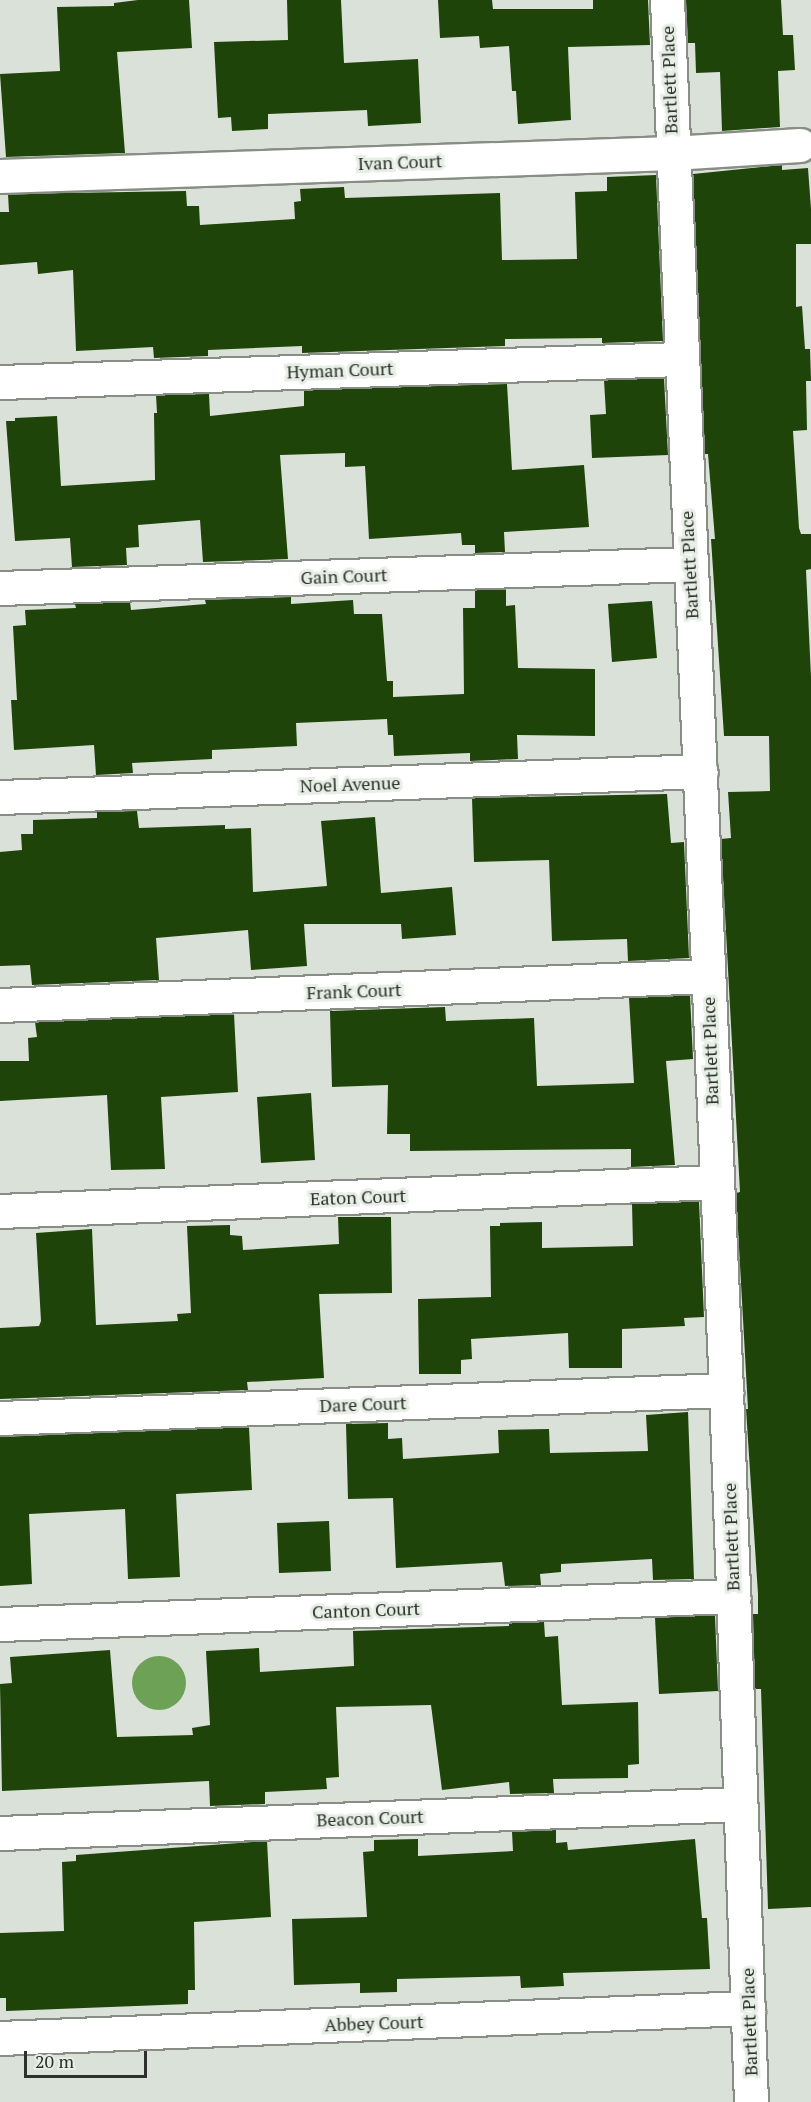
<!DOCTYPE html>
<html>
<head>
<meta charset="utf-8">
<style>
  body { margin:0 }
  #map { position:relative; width:811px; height:2102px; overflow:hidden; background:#dae1d8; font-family:"PT Serif",serif }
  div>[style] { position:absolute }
  .water>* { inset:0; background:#6ca156 }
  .round { border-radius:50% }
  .building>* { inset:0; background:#1f440a }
  .roads { filter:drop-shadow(2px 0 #888e85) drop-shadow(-2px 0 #888e85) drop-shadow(0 2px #888e85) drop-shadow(0 -2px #888e85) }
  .street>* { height:33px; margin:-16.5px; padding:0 16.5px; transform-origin:16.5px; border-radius:16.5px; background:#fff }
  span { translate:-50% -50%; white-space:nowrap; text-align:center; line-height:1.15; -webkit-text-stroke:6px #e7eee5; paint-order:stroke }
  .street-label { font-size:18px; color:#2d302c }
  .scale { position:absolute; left:24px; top:2051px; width:123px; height:27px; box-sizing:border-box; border:3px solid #2d302c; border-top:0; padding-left:8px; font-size:18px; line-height:21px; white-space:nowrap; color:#2d302c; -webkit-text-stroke:4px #e7eee5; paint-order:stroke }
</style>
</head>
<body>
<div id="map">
  <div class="water">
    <div class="round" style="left:132px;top:1656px;width:54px;height:54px"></div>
  </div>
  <div class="building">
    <div style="clip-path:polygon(138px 0,189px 0,192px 48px,117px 52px,125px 153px,6px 157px,0 74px,60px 71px,57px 7px,114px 6px,114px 3px)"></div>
    <div style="clip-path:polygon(287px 0,341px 0,344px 63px,418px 59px,421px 123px,368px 126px,367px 110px,268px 114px,268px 129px,232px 131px,231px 117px,218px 118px,214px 42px,288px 40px)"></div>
    <div style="clip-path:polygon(438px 0,492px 0,493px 9px,593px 9px,593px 0,648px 0,650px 45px,568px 47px,571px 120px,518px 124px,516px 91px,512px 91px,509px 46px,480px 48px,479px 36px,440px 38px)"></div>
    <div style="clip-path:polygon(686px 0,781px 0,783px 35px,793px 35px,795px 70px,778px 71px,780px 127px,722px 131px,720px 72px,696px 73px,695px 43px,688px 43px)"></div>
    <div style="clip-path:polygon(782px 165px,782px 170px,808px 168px,811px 209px,811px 244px,796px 244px,796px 307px,802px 306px,805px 349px,810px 349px,811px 381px,806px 381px,807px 430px,793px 431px,799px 528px,801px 534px,811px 534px,811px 569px,806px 570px,811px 677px,811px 1907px,768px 1909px,761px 1689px,755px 1689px,753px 1614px,758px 1614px,758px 1594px,746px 1409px,748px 1409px,736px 1193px,740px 1192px,721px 839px,731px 838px,728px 792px,770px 791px,769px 736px,724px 736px,711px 539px,715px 539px,708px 454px,705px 454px,693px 174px)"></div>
    <div style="clip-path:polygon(656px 175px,663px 341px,602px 343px,602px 338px,505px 339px,505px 346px,302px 353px,302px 346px,208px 350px,208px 356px,154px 358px,153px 347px,76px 351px,73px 270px,38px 274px,37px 262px,0 265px,0 212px,9px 212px,8px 194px,186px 191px,187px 206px,199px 206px,200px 225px,295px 219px,294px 202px,301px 201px,300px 189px,344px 187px,345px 198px,500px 193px,502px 260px,577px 259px,575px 192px,607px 191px,607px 177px)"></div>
    <div style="clip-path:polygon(664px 378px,668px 455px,592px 458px,590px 415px,606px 414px,604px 380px)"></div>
    <div style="clip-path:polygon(507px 384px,512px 470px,584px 465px,589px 527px,504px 532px,505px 552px,475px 553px,475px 545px,462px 545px,461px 533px,369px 539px,365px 466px,345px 467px,345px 453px,280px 455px,288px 559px,203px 562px,200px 520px,138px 525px,139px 547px,126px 548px,127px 565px,72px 567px,70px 538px,15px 541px,6px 421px,15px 421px,15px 418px,57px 416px,61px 486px,155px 480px,154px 413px,157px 413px,156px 395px,209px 394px,210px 416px,304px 406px,304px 390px)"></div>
    <div style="clip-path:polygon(506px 589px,506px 606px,515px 605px,518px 668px,595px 669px,595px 736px,517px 735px,518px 759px,470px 761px,470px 753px,394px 756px,393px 735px,388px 735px,387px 719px,296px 723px,297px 746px,212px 750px,212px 759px,132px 763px,133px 773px,96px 775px,94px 745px,14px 750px,11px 700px,17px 700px,13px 626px,26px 625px,25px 610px,76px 608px,75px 604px,130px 602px,131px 610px,206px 604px,205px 600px,291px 597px,291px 604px,353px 600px,354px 614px,382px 614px,387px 681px,393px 681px,393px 697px,464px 694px,463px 608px,475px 608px,475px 590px)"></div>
    <div style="clip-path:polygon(652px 601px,657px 658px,612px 662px,608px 604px)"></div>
    <div style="clip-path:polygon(667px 794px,671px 843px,684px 842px,689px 958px,628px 961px,627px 939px,552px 941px,549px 860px,474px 862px,472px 798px)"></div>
    <div style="clip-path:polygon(137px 811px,139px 828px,225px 825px,225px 829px,251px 828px,253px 892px,327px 886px,321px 821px,375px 817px,381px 893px,452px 887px,456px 935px,402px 939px,401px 924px,304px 924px,307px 966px,251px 970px,248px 930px,156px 938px,159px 980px,32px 985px,30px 965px,0 966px,0 852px,22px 850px,21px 834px,33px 834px,33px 820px,97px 818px,97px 812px)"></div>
    <div style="clip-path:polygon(690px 995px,693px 1059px,666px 1061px,675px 1165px,631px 1167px,631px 1149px,410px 1151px,410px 1134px,387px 1134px,388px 1085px,332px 1087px,330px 1011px,445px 1007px,446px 1021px,534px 1018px,537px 1086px,634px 1083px,629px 998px)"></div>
    <div style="clip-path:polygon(234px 1014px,238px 1092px,161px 1097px,165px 1169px,111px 1170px,107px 1095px,0 1101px,0 1061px,29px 1061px,28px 1038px,37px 1037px,35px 1022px)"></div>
    <div style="clip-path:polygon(311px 1093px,315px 1160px,261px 1163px,257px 1097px)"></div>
    <div style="clip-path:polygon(699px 1201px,704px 1317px,684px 1318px,685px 1326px,622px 1329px,622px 1368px,569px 1368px,568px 1333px,471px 1339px,472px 1359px,461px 1360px,461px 1374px,419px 1374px,418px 1299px,491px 1297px,490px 1226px,500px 1226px,500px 1223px,542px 1222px,542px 1248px,633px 1246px,632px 1204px)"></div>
    <div style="clip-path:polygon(338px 1217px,391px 1217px,392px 1293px,319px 1294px,324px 1378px,247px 1382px,248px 1390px,0 1399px,0 1328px,39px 1326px,41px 1321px,36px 1233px,92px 1229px,96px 1325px,178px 1321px,177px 1314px,191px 1313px,187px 1226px,230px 1225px,230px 1235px,242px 1236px,243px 1250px,339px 1244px)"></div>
    <div style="clip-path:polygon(688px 1412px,694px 1579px,653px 1580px,652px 1559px,561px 1564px,561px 1572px,540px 1574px,541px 1585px,505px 1586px,502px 1562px,396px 1568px,393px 1498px,348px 1499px,346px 1424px,388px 1423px,388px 1439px,402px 1438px,403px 1459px,499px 1453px,498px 1430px,549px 1429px,550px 1453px,648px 1451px,646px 1415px)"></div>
    <div style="clip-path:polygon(249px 1427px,252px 1490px,176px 1494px,180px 1577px,128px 1579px,125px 1509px,29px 1514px,32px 1584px,0 1586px,0 1437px)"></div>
    <div style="clip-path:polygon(329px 1521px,331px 1571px,279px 1573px,277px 1523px)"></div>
    <div style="clip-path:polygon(695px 1616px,715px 1616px,718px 1691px,659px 1694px,655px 1618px)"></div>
    <div style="clip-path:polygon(544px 1622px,545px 1637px,558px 1636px,562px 1705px,638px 1702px,639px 1764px,628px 1765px,628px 1778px,553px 1779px,554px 1793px,510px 1794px,509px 1782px,442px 1790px,431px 1705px,336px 1707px,339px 1777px,326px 1778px,327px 1789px,265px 1792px,265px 1804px,210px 1806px,209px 1781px,2px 1791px,0 1684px,12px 1683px,10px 1657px,110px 1650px,117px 1737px,193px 1735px,192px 1728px,210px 1725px,206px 1651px,259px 1648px,260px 1672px,354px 1666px,353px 1631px,509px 1626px,509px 1623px)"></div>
    <div style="clip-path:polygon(556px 1830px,556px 1843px,567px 1842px,568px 1850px,695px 1839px,702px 1918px,707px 1918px,710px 1969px,563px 1973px,564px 1986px,521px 1988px,520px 1976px,397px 1979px,397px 1992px,360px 1993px,360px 1983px,294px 1985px,292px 1919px,367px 1917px,363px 1852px,374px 1851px,374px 1840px,418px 1839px,418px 1856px,513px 1851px,512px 1832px)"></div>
    <div style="clip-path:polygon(267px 1841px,271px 1917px,194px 1922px,195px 1990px,188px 1990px,188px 2004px,6px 2011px,6px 1998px,0 1998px,0 1933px,64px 1931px,62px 1862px,76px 1861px,76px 1855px)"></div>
  </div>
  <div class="roads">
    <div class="street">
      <div style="left:667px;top:0;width:1391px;rotate:87.57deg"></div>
      <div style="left:726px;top:1390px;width:712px;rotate:87.99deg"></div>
      <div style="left:0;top:176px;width:672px;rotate:-1.96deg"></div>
      <div style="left:672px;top:153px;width:128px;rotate:-3.6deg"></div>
      <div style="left:0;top:382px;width:680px;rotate:-1.94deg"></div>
      <div style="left:0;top:588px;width:689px;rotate:-1.99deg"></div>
      <div style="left:0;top:797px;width:701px;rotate:-2.12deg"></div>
      <div style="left:0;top:1005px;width:709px;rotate:-2.35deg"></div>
      <div style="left:0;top:1211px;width:716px;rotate:-2.32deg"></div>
      <div style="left:0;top:1418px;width:727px;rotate:-2.21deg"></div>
      <div style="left:0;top:1624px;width:734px;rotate:-2.19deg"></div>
      <div style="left:0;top:1833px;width:741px;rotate:-2.24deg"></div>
      <div style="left:0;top:2038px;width:749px;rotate:-2.3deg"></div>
    </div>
  </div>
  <div class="street-label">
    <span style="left:669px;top:80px;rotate:-92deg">Bartlett Place</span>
    <span style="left:400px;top:162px;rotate:-2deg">Ivan Court</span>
    <span style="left:340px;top:370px;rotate:-2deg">Hyman Court</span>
    <span style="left:689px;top:565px;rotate:-93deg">Bartlett Place</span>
    <span style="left:344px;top:576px;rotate:-2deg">Gain Court</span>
    <span style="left:350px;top:784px;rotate:-2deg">Noel Avenue</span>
    <span style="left:354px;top:991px;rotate:-2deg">Frank Court</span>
    <span style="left:710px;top:1051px;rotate:-92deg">Bartlett Place</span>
    <span style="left:358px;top:1197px;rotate:-2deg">Eaton Court</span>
    <span style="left:363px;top:1404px;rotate:-2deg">Dare Court</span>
    <span style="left:731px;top:1537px;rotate:-92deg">Bartlett Place</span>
    <span style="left:366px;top:1610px;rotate:-2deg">Canton Court</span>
    <span style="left:370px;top:1818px;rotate:-2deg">Beacon Court</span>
    <span style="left:749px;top:2022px;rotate:-92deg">Bartlett Place</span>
    <span style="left:374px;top:2023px;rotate:-2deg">Abbey Court</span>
  </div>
  <div class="scale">20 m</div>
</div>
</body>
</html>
